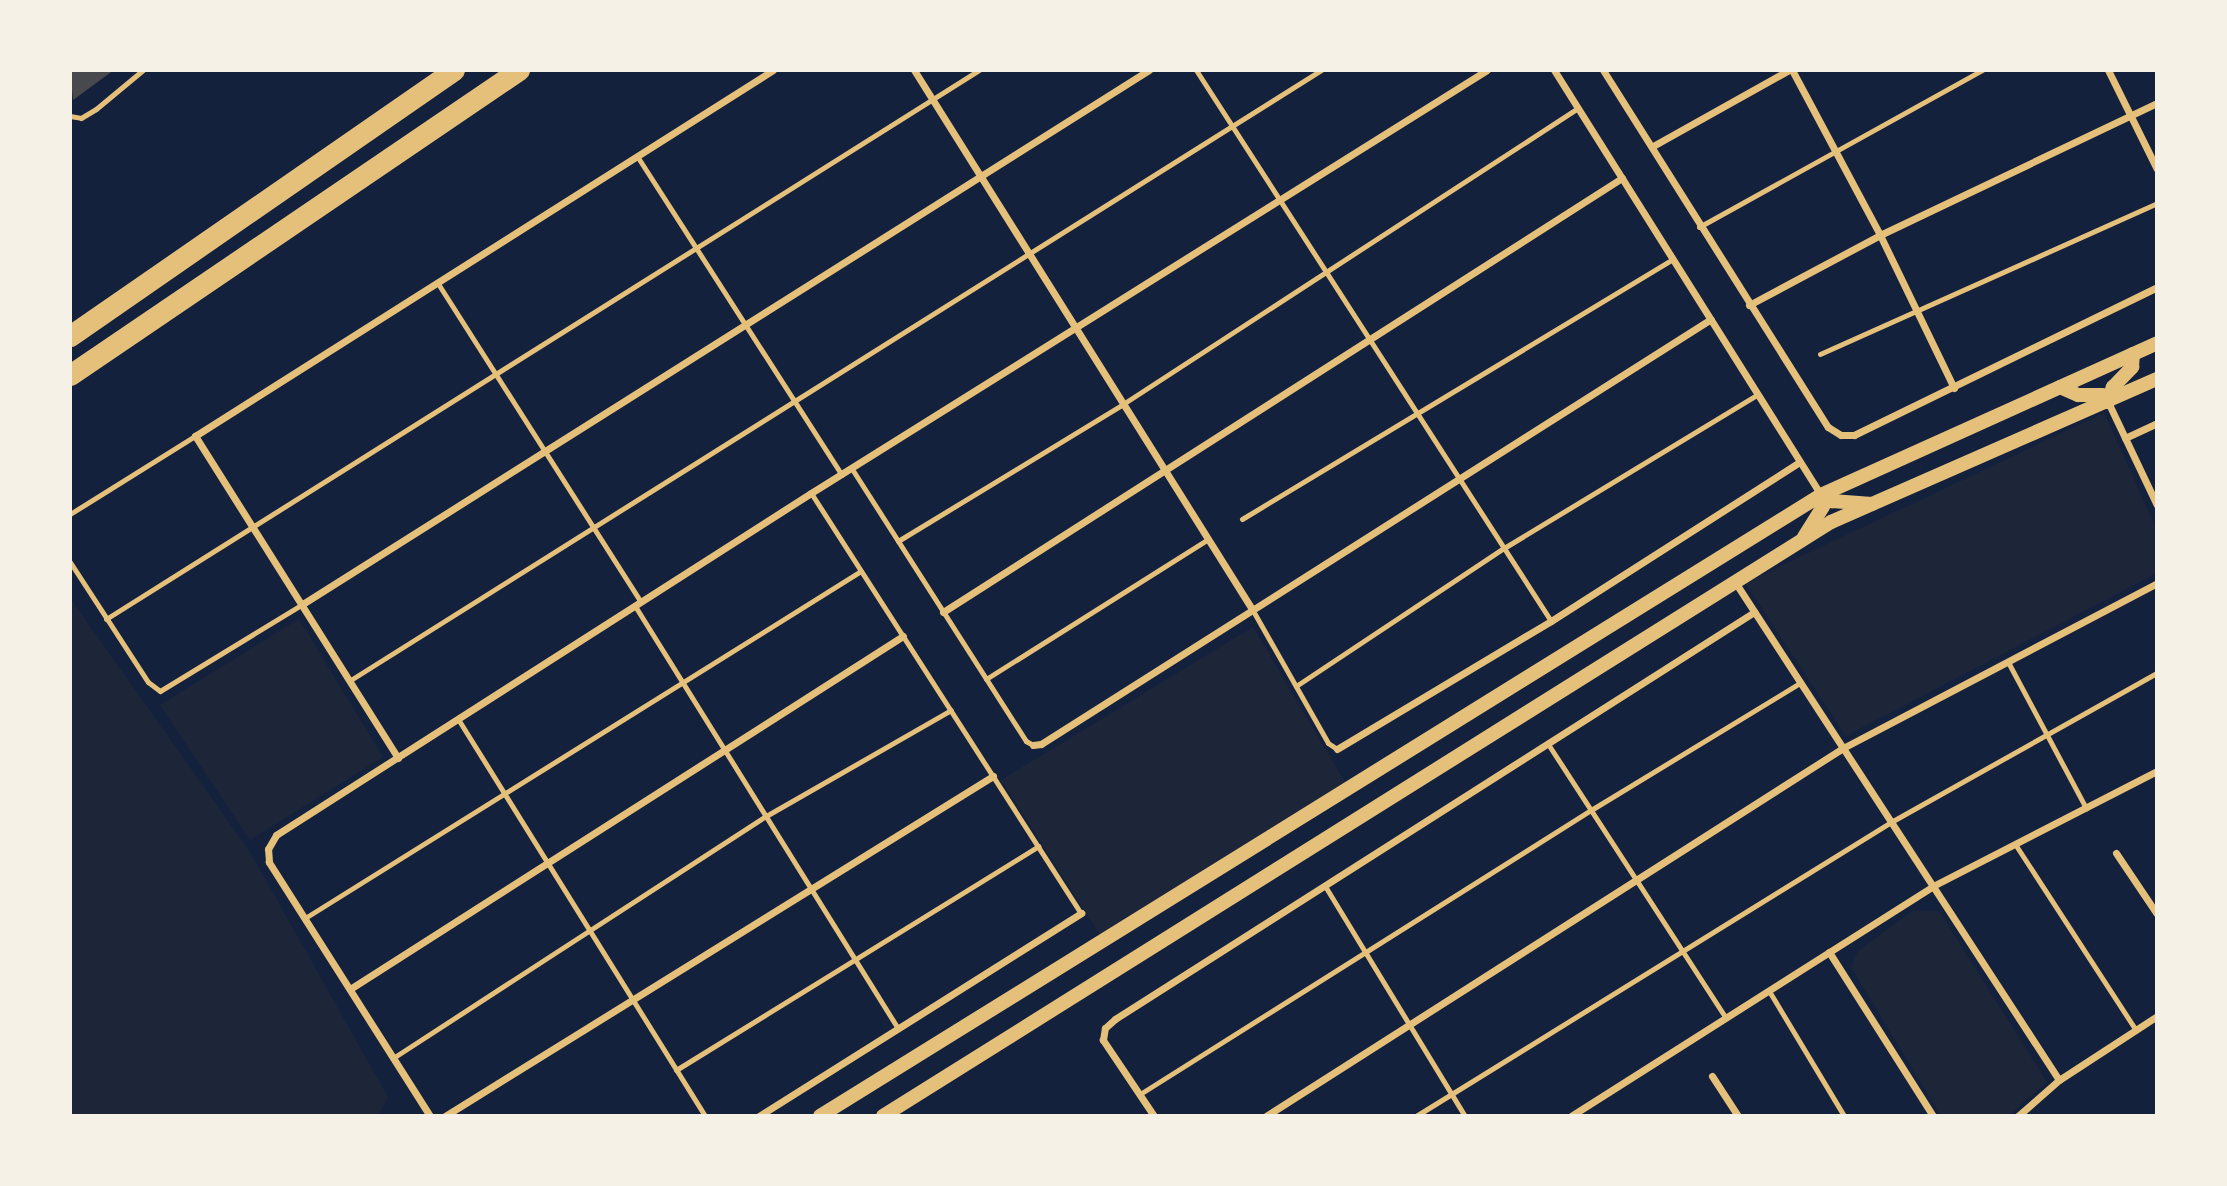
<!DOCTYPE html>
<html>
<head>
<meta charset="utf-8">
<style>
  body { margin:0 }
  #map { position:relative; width:2227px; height:1186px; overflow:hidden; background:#14213d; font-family:"IBM Plex Sans",sans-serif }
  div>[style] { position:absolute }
  .green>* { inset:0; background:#1d2539 }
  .building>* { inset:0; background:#48494c }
  .service>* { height:5px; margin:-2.5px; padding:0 2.5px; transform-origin:2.5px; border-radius:2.5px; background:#e5c07b }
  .minor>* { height:7px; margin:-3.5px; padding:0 3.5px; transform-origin:3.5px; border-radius:3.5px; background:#e5c07b }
  .secondary>* { height:14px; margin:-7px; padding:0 7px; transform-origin:7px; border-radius:7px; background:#e5c07b }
  .motorway>* { height:21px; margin:-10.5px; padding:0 10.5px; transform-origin:10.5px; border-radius:10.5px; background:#e5c07b }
  span { translate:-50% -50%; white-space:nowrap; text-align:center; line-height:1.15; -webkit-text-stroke:7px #f6f1e7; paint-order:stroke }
  .frame { position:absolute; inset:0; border:72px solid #f6f1e7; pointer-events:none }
</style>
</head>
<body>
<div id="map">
  <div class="green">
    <div style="clip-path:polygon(2104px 413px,2157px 530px,2157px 573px,1846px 736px,1745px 583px)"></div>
    <div style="clip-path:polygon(70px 598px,250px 852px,388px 1097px,378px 1116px,70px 1116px)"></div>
    <div style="clip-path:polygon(299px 619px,383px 757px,250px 840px,160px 705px)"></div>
    <div style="clip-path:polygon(1253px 627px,1348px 787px,1104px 941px,1001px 780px)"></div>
    <div style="clip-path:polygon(1912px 911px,1939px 911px,2047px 1082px,2008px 1116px,1941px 1116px,1851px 967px,1858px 951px)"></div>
  </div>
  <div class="building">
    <div style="clip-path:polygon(70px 70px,114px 70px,73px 100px)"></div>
  </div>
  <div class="service">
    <div style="left:1196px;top:70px;width:655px;rotate:57.21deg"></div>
    <div style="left:70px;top:116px;width:11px;rotate:10deg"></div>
    <div style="left:81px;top:118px;width:17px;rotate:-31deg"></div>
    <div style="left:96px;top:109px;width:61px;rotate:-39.7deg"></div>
    <div style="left:637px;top:156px;width:379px;rotate:57.3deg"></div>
    <div style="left:1699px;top:227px;width:324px;rotate:-29deg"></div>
    <div style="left:437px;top:282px;width:379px;rotate:57.5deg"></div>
    <div style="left:1820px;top:354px;width:369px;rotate:-24.1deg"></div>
    <div style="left:852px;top:469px;width:323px;rotate:57.4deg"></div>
    <div style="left:1026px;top:741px;width:8px;rotate:30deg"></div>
    <div style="left:811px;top:493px;width:499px;rotate:57.3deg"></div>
    <div style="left:70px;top:514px;width:147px;rotate:-32deg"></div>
    <div style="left:1242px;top:519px;width:503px;rotate:-31.1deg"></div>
    <div style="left:898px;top:541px;width:263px;rotate:-31.3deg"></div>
    <div style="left:1123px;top:404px;width:543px;rotate:-33.05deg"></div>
    <div style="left:70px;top:562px;width:143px;rotate:57deg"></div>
    <div style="left:148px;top:682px;width:15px;rotate:37deg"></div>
    <div style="left:160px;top:691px;width:165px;rotate:-31.4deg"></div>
    <div style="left:635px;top:606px;width:497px;rotate:58.1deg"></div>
    <div style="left:1252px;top:609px;width:154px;rotate:60.4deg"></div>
    <div style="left:1328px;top:743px;width:11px;rotate:34deg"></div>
    <div style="left:106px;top:619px;width:1031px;rotate:-32.16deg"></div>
    <div style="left:2008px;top:662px;width:166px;rotate:61.9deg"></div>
    <div style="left:986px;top:679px;width:262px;rotate:-32.2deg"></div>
    <div style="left:349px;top:681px;width:1148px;rotate:-32.15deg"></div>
    <div style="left:1296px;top:686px;width:250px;rotate:-33.6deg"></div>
    <div style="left:1504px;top:548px;width:297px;rotate:-31.2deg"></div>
    <div style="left:458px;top:719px;width:468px;rotate:58.1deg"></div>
    <div style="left:1548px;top:744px;width:327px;rotate:57deg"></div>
    <div style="left:2015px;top:844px;width:222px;rotate:57deg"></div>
    <div style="left:1325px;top:886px;width:269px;rotate:58.7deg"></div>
    <div style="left:305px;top:918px;width:655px;rotate:-31.97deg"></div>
    <div style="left:1769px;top:991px;width:146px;rotate:59deg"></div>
    <div style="left:393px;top:1058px;width:445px;rotate:-33deg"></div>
    <div style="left:766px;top:816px;width:213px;rotate:-29.8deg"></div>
    <div style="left:676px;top:1070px;width:426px;rotate:-31.7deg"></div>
    <div style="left:1140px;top:1094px;width:533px;rotate:-32.2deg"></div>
    <div style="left:1591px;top:810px;width:245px;rotate:-31.3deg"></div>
    <div style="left:1416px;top:1116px;width:559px;rotate:-31.76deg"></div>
    <div style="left:1891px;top:822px;width:305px;rotate:-29.3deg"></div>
  </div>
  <div class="minor">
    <div style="left:914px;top:70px;width:636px;rotate:57.91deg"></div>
    <div style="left:1554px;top:70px;width:502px;rotate:57.86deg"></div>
    <div style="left:1603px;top:70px;width:422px;rotate:57.8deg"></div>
    <div style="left:1828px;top:427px;width:15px;rotate:32deg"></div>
    <div style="left:1841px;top:435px;width:13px"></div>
    <div style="left:1854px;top:435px;width:337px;rotate:-26deg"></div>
    <div style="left:1792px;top:70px;width:187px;rotate:61.9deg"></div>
    <div style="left:1880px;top:235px;width:170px;rotate:64.2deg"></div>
    <div style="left:2108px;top:70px;width:110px;rotate:63.7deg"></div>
    <div style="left:1653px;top:146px;width:156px;rotate:-29.2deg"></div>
    <div style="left:1749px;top:305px;width:149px;rotate:-28.1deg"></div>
    <div style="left:1880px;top:235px;width:307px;rotate:-25.5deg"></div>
    <div style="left:2108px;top:402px;width:114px;rotate:64.6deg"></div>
    <div style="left:2125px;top:438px;width:35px;rotate:-25deg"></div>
    <div style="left:1735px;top:582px;width:594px;rotate:56.95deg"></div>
    <div style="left:301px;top:605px;width:1003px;rotate:-32.25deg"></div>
    <div style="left:943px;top:612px;width:806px;rotate:-32.59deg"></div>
    <div style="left:1033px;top:745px;width:8px;rotate:-7deg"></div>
    <div style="left:1041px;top:744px;width:793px;rotate:-32.39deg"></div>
    <div style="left:1337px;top:749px;width:249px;rotate:-30.9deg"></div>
    <div style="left:1551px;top:621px;width:295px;rotate:-32.6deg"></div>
    <div style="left:398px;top:758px;width:381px;rotate:-122.2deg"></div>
    <div style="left:195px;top:436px;width:684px;rotate:-32.34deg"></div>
    <div style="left:2116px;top:853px;width:73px;rotate:56.1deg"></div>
    <div style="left:1829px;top:952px;width:194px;rotate:57.6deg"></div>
    <div style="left:350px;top:989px;width:656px;rotate:-32.55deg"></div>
    <div style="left:1712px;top:1076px;width:48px;rotate:57deg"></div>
    <div style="left:430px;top:1116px;width:301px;rotate:-122.4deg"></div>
    <div style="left:269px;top:862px;width:13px;rotate:-94deg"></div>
    <div style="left:268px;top:849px;width:16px;rotate:-60deg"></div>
    <div style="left:276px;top:835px;width:635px;rotate:-32.59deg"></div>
    <div style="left:811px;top:493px;width:797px;rotate:-32.04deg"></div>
    <div style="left:445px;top:1116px;width:645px;rotate:-31.82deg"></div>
    <div style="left:759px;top:1116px;width:381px;rotate:-32.2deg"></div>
    <div style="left:1154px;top:1116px;width:92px;rotate:-123.9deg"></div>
    <div style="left:1103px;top:1040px;width:12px;rotate:-81deg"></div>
    <div style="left:1105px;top:1028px;width:13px;rotate:-42deg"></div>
    <div style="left:1115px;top:1019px;width:758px;rotate:-32.49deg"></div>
    <div style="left:1266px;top:1116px;width:684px;rotate:-32.53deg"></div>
    <div style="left:1843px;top:748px;width:355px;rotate:-27.7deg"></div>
    <div style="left:1571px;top:1116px;width:429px;rotate:-32.4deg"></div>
    <div style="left:1933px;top:886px;width:252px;rotate:-27.2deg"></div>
    <div style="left:2018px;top:1116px;width:55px;rotate:-41.3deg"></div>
    <div style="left:2059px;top:1080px;width:117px;rotate:-33.1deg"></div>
  </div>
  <div class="secondary">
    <div style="left:2060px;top:387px;width:20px;rotate:24deg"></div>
    <div style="left:2078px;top:395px;width:24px"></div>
    <div style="left:2102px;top:395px;width:9px;rotate:49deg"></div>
    <div style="left:2108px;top:402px;width:16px;rotate:-72deg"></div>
    <div style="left:2113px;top:387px;width:28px;rotate:-46deg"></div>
    <div style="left:2132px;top:367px;width:13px;rotate:-86deg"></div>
    <div style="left:1821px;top:495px;width:13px;rotate:29deg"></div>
    <div style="left:1832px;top:501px;width:40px;rotate:4.3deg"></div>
    <div style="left:1804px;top:537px;width:36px;rotate:-58deg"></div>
    <div style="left:1823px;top:506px;width:11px;rotate:-100deg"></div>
    <div style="left:820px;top:1116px;width:1178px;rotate:-31.81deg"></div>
    <div style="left:1821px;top:495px;width:369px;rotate:-24.3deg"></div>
    <div style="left:883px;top:1116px;width:1119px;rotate:-32.07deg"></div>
    <div style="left:1831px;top:522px;width:356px;rotate:-23.7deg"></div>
  </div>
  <div class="motorway">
    <div style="left:70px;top:336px;width:467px;rotate:-34.7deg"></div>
    <div style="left:70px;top:375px;width:543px;rotate:-34.19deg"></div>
  </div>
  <div class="frame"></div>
</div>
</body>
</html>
